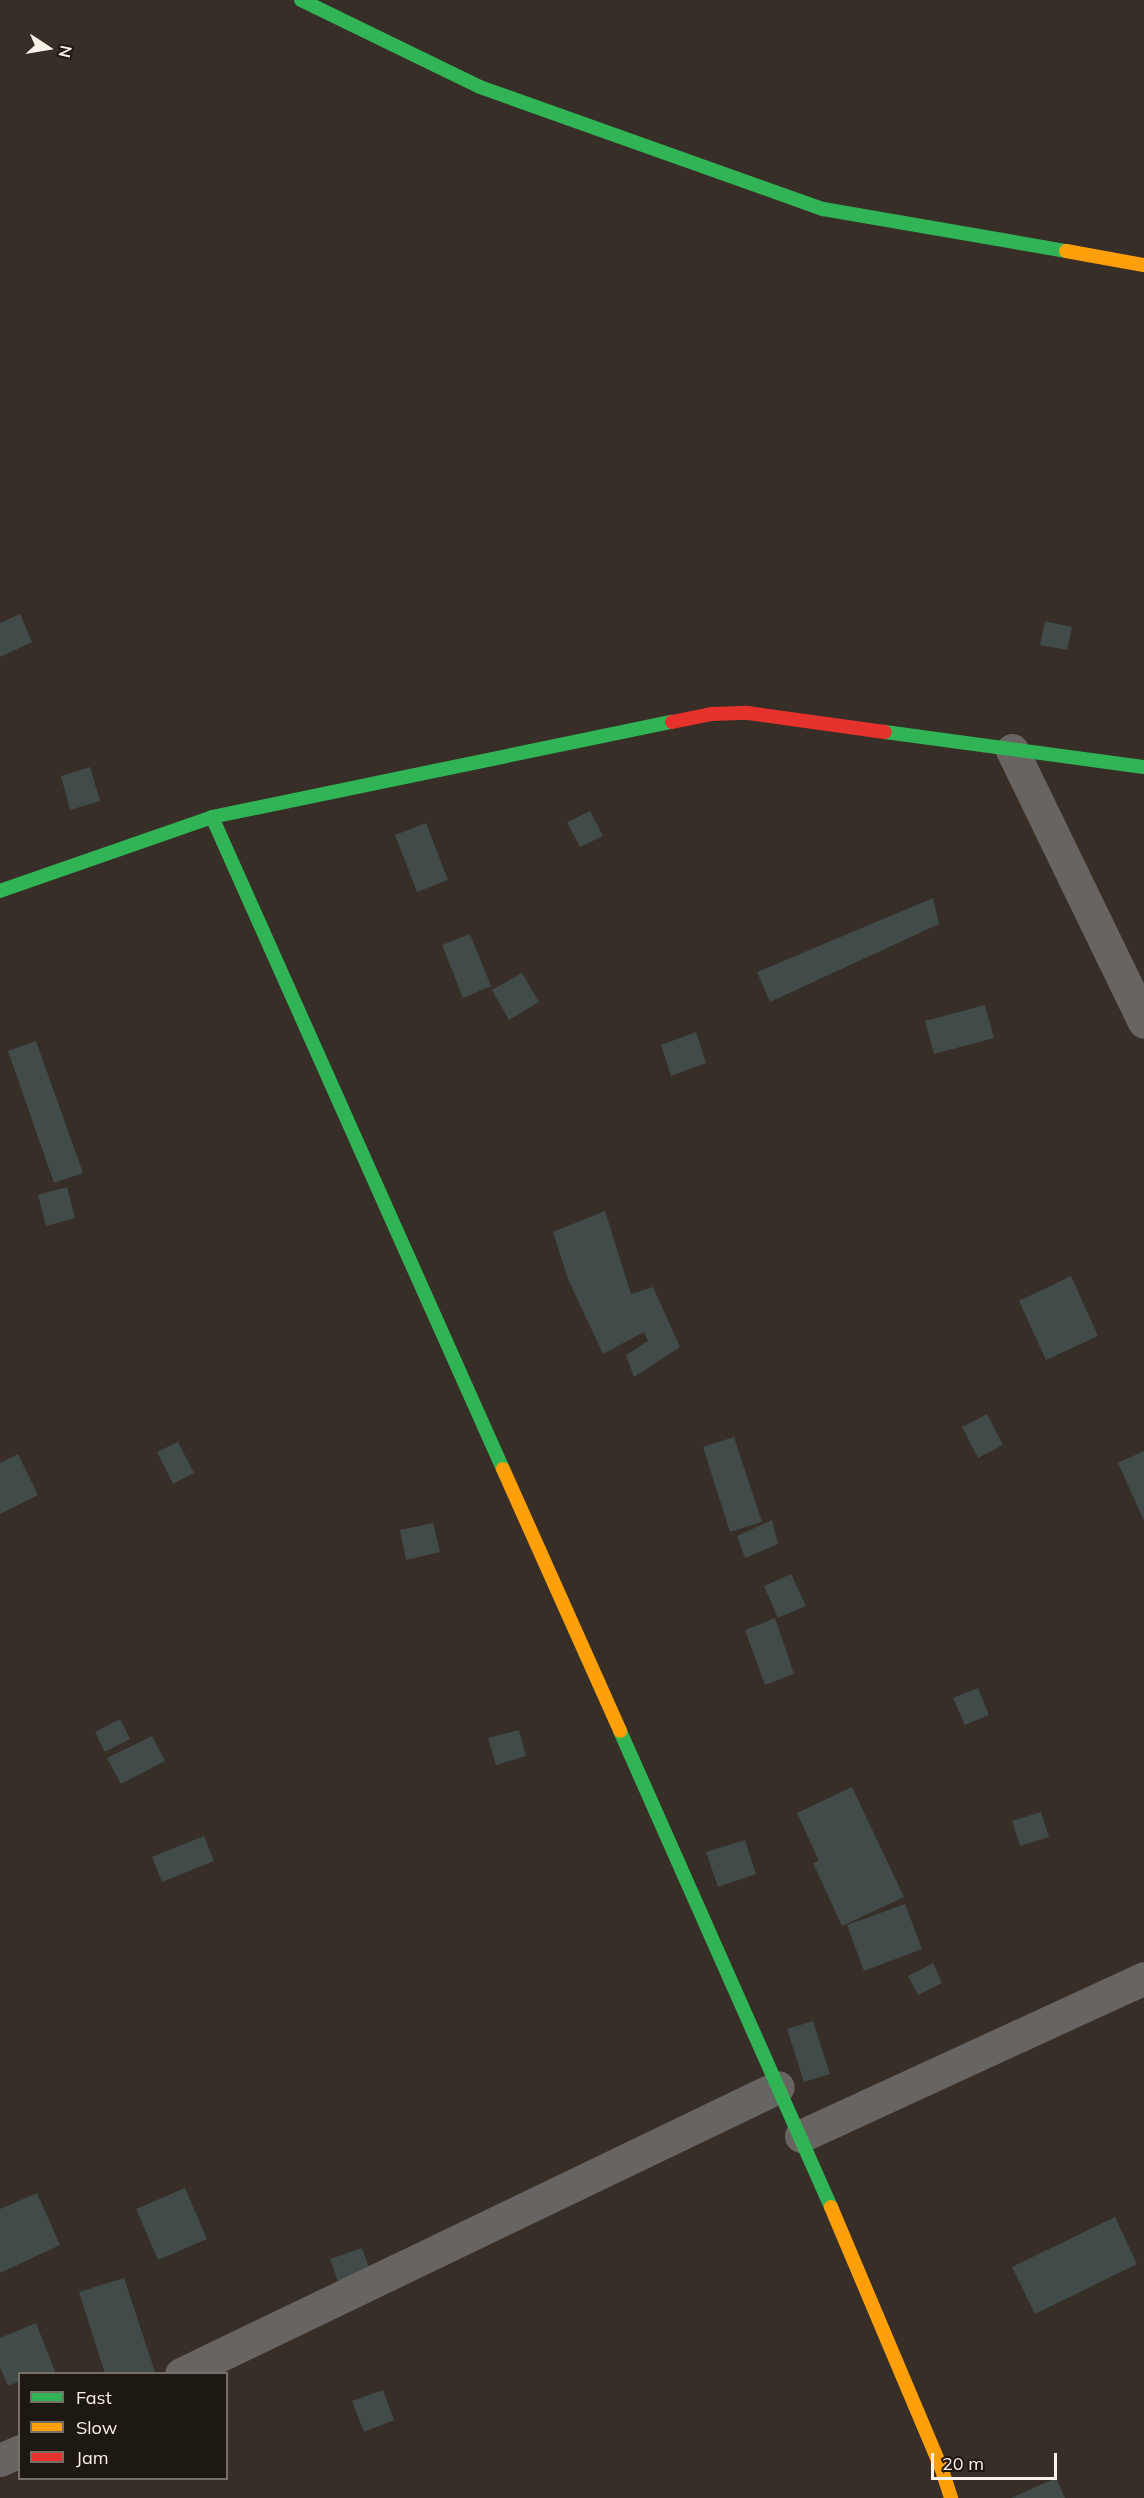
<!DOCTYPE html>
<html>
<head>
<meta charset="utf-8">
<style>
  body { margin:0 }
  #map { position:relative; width:1144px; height:2498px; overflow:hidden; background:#362e27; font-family:Mulish,sans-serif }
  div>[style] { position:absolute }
  .building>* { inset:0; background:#414b4a }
  .street>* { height:33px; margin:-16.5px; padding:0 16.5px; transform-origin:16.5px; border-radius:16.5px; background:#686462 }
  .fast>* { height:14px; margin:-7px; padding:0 7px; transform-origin:7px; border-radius:7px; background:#30b455 }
  .slow>* { height:14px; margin:-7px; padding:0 7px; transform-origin:7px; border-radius:7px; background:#ff9f0a }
  .jam>* { height:14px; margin:-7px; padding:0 7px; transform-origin:7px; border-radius:7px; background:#e5322d }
  span { translate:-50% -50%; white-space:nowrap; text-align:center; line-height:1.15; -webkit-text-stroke:5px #1e1812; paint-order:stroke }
  .legend { position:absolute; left:18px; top:2372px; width:210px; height:108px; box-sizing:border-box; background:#1e1812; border:2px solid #766f68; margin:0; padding:8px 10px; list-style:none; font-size:18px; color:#faf1e8 }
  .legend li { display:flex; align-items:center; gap:12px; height:30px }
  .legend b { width:30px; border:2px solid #766f68 }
  .north { position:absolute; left:18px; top:18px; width:60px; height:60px; -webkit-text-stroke:4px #1e1812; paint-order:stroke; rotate:102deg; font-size:16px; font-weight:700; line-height:24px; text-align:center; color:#faf1e8 }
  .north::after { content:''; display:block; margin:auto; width:21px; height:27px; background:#faf1e8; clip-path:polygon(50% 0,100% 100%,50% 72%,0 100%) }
  .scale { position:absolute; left:931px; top:2453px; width:126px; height:27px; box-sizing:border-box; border:3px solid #faf1e8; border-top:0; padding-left:8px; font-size:18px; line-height:21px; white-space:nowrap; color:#faf1e8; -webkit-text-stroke:4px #1e1812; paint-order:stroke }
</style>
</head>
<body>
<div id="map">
  <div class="building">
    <div style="clip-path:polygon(20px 614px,32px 642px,0 657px,0 623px)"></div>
    <div style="clip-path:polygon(1045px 621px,1072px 627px,1067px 650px,1040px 645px)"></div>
    <div style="clip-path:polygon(90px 767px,100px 801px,70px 810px,61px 776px)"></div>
    <div style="clip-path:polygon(590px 811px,603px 836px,580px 847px,567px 822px)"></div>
    <div style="clip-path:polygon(426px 823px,448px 880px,417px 892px,395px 835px)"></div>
    <div style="clip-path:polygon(933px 898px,939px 924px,770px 1002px,757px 972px)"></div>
    <div style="clip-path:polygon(470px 934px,491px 986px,463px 998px,442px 945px)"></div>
    <div style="clip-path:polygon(522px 973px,539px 1002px,509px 1020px,492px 990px)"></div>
    <div style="clip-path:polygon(985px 1005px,994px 1038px,934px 1054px,925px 1021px)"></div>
    <div style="clip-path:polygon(696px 1032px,706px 1063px,671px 1076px,661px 1045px)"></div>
    <div style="clip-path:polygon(36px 1041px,83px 1173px,54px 1183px,8px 1051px)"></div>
    <div style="clip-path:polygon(67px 1187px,75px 1218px,46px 1226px,38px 1195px)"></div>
    <div style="clip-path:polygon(605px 1211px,631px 1294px,653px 1287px,680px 1347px,634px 1377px,626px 1355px,648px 1341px,644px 1332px,603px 1354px,568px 1279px,553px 1232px)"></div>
    <div style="clip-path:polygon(1071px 1276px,1098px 1336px,1046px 1360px,1019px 1301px)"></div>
    <div style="clip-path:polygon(987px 1414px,1003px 1445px,978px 1458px,962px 1427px)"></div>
    <div style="clip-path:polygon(734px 1437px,762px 1522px,730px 1532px,703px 1447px)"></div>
    <div style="clip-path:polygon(178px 1442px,194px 1473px,173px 1484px,157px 1452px)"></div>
    <div style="clip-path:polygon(1144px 1451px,1144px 1521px,1118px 1463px)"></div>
    <div style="clip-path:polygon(18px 1454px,38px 1495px,0 1514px,0 1463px)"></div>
    <div style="clip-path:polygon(772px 1520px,778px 1544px,745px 1558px,737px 1536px)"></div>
    <div style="clip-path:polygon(433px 1523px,440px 1552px,406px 1560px,400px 1530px)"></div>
    <div style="clip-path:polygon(791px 1574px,806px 1606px,778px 1618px,764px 1586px)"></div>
    <div style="clip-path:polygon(775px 1618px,794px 1674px,765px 1685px,745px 1630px)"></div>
    <div style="clip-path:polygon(978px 1688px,989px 1715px,965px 1725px,953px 1698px)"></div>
    <div style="clip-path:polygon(120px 1719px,130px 1739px,105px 1752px,95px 1732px)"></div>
    <div style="clip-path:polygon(519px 1730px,526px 1756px,496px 1765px,488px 1738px)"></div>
    <div style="clip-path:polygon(152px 1736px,165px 1761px,121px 1784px,107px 1758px)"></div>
    <div style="clip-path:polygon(852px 1787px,904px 1897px,842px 1926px,813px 1863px,819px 1861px,797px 1813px)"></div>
    <div style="clip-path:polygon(1041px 1812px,1049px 1837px,1020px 1846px,1012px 1821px)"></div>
    <div style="clip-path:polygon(204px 1836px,214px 1861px,162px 1882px,152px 1857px)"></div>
    <div style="clip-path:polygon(745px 1840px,756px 1874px,718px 1887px,706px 1852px)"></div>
    <div style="clip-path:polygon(905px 1904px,922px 1949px,864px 1971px,847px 1925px)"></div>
    <div style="clip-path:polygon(933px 1963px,942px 1983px,918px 1995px,908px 1976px)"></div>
    <div style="clip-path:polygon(813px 2021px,830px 2074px,804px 2082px,787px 2029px)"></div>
    <div style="clip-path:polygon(185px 2188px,207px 2239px,158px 2260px,136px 2209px)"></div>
    <div style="clip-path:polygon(37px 2193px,60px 2245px,0 2273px,0 2209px)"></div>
    <div style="clip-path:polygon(1115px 2217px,1137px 2264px,1035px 2314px,1012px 2267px)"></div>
    <div style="clip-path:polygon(362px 2248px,372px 2276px,340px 2287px,330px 2259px)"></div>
    <div style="clip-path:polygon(124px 2278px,155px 2372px,151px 2374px,105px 2374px,79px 2292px)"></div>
    <div style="clip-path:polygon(36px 2323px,56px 2374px,20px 2374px,20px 2381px,8px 2386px,0 2367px,0 2338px)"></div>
    <div style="clip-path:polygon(383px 2390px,394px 2420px,364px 2432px,352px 2401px)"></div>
    <div style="clip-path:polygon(1056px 2478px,1065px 2498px,1011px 2498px)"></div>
  </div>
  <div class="street">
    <div style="left:1012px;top:750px;width:302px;rotate:64.1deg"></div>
    <div style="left:801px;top:2136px;width:378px;rotate:-24.7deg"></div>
    <div style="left:181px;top:2374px;width:662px;rotate:-25.68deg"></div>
    <div style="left:0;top:2460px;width:22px;rotate:-24deg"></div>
  </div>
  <div class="fast">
    <div style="left:301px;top:0;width:199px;rotate:25.9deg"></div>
    <div style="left:480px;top:87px;width:364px;rotate:19.6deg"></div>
    <div style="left:823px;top:209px;width:247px;rotate:9.8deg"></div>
    <div style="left:885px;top:732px;width:261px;rotate:7.7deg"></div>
    <div style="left:212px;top:817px;width:714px;rotate:65.95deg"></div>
    <div style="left:0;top:891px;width:225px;rotate:-19.2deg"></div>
    <div style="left:212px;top:817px;width:470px;rotate:-11.7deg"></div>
    <div style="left:620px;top:1731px;width:521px;rotate:66.09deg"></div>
  </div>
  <div class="slow">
    <div style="left:1066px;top:251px;width:79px;rotate:10.2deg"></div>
    <div style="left:503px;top:1469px;width:287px;rotate:65.9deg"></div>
    <div style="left:831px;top:2207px;width:282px;rotate:67.1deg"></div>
    <div style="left:941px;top:2467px;width:33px;rotate:72deg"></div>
  </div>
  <div class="jam">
    <div style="left:672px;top:722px;width:41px;rotate:-11.3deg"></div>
    <div style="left:712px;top:714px;width:36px;rotate:-2deg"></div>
    <div style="left:748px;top:713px;width:138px;rotate:7.9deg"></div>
  </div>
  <ul class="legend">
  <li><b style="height:8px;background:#30b455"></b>Fast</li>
  <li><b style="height:8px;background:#ff9f0a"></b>Slow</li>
  <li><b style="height:8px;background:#e5322d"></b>Jam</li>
  </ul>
  <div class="north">N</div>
  <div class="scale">20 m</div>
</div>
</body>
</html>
